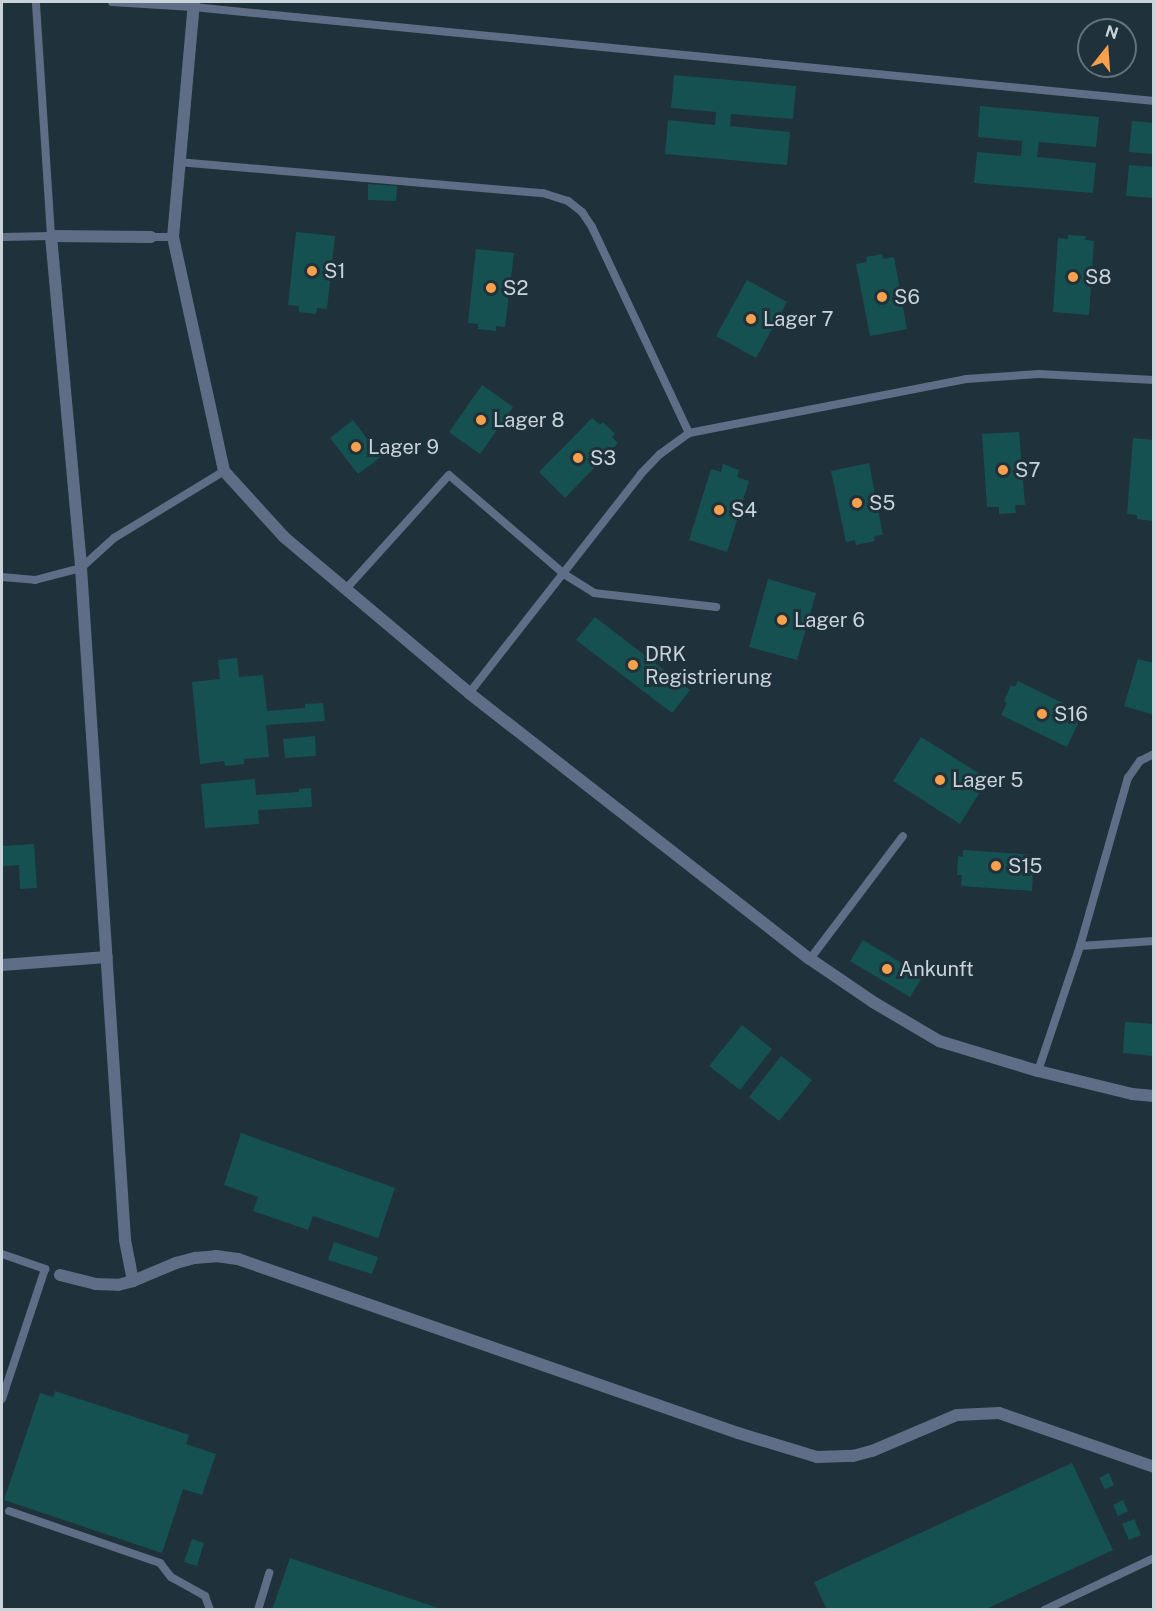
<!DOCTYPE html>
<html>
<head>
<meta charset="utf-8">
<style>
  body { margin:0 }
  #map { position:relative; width:1155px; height:1611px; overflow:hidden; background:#1f313b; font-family:"Public Sans",sans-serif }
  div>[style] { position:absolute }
  .building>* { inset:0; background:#165152 }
  .lane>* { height:8px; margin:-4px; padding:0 4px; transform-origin:4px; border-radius:4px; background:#606d87 }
  .street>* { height:12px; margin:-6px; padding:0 6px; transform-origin:6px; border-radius:6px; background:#606d87 }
  .dots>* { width:16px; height:16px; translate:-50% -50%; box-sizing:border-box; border:3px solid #1f313b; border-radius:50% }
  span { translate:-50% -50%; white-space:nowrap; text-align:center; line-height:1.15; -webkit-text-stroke:6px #1f313b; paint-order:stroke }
  .poi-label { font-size:20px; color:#c9d4da }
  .left { translate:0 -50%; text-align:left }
  .frame { position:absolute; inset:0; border:3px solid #c9d4da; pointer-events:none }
  .north { position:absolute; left:1077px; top:18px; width:60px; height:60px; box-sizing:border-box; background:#1f313b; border:2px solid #63727b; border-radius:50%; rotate:17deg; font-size:16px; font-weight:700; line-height:24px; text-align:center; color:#c9d4da }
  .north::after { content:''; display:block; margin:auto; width:21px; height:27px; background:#f8a04b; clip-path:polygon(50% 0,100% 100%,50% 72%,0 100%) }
</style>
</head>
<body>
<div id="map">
  <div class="building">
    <div style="clip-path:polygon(674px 75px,796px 86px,793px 119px,731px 114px,730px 126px,790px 132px,787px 165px,665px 154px,668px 120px,715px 125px,716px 112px,671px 108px)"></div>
    <div style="clip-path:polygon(980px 106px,1099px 117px,1096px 147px,1039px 142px,1037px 157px,1096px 163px,1093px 193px,974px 183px,977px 152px,1021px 156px,1022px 141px,978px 137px)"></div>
    <div style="clip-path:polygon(1132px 121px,1154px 123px,1154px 154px,1129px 152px)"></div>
    <div style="clip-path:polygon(1129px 165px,1154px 167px,1154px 198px,1126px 196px)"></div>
    <div style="clip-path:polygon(368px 184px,397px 186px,396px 201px,368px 200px)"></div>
    <div style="clip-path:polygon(296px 232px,335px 236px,327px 309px,317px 308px,316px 314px,299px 312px,299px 306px,288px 305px)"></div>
    <div style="clip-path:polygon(1068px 235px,1086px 236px,1085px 240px,1094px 241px,1089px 315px,1053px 312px,1058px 238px,1068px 239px)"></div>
    <div style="clip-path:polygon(476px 249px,514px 253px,505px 327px,496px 326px,496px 331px,478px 329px,478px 324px,468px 323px)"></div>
    <div style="clip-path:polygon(882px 254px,883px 259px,894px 257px,907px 329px,870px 336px,856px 264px,867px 262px,866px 257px)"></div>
    <div style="clip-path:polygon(747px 280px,787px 302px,756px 358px,716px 336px)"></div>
    <div style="clip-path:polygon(482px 385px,513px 407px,480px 454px,449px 432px)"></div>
    <div style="clip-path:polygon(592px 418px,600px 425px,603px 422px,615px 434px,612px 437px,618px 443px,565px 498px,539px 472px)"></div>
    <div style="clip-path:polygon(353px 420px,381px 457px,358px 474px,330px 438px)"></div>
    <div style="clip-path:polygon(1019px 432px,1025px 505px,1015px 505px,1016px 513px,999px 514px,999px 507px,987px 507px,982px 434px)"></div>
    <div style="clip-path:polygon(1133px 438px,1154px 440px,1153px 521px,1137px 519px,1137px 515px,1127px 514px)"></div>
    <div style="clip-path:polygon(869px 463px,883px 535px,874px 536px,875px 541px,856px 545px,855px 540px,846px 542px,831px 471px)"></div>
    <div style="clip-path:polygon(723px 464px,739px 470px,737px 477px,749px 481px,727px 552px,689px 540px,711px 469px,721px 472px)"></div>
    <div style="clip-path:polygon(768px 579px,816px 593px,797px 660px,749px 647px)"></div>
    <div style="clip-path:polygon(595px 617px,690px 690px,672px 713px,576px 640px)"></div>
    <div style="clip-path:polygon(237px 658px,239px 677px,263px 675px,267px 711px,305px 708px,305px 704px,323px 703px,325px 721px,266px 725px,269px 757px,244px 759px,244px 764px,225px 766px,224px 761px,200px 764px,192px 682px,220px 679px,218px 660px)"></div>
    <div style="clip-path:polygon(1138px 659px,1154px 663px,1154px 715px,1124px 706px)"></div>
    <div style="clip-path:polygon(1018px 681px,1083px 713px,1067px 747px,1001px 715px,1007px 703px,1004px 701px,1011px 685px,1015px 687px)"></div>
    <div style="clip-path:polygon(315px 736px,316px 756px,285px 758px,283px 739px)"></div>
    <div style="clip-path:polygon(921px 737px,988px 779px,960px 824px,893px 781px)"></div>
    <div style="clip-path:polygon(255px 779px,256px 795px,299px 792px,299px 789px,311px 788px,312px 807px,258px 810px,259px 824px,205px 828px,201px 784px)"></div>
    <div style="clip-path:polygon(34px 844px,37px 888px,20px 889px,19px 865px,3px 866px,2px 846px)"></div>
    <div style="clip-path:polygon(963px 850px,1034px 855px,1032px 891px,961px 886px,962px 875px,957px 875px,958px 856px,963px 857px)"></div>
    <div style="clip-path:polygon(863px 940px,923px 976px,910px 997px,850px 961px)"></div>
    <div style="clip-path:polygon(1125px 1022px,1154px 1024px,1154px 1056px,1123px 1053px)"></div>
    <div style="clip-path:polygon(742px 1025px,772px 1049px,740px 1090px,709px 1066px)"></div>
    <div style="clip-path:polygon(781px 1056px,812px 1080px,779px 1121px,749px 1097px)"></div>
    <div style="clip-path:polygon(241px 1133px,395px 1188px,378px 1238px,313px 1216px,308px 1230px,253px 1211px,258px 1197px,224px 1185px)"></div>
    <div style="clip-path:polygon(334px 1242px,378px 1257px,372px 1274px,328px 1260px)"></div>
    <div style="clip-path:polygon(55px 1391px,189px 1435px,186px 1444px,216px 1454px,202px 1495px,183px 1489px,162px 1553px,4px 1500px,40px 1393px,53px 1397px)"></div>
    <div style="clip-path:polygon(1072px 1463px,1113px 1550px,984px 1610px,827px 1610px,814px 1582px)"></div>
    <div style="clip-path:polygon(1109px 1473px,1114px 1485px,1105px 1489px,1099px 1478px)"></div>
    <div style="clip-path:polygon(1123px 1500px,1128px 1511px,1118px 1516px,1113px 1505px)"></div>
    <div style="clip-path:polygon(1134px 1519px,1141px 1535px,1129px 1540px,1122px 1524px)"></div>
    <div style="clip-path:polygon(192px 1539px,204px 1543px,197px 1566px,184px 1562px)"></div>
    <div style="clip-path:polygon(290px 1558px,441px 1609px,441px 1610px,272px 1610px)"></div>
  </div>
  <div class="lane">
    <div style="left:112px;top:2px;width:81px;rotate:3.5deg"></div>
    <div style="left:193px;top:7px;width:966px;rotate:5.59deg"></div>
    <div style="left:178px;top:162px;width:366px;rotate:4.9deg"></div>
    <div style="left:543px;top:193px;width:26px;rotate:18deg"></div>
    <div style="left:568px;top:201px;width:18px;rotate:38deg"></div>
    <div style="left:582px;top:212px;width:18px;rotate:56deg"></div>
    <div style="left:592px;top:227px;width:228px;rotate:64.8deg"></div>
    <div style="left:689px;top:433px;width:36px;rotate:144deg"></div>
    <div style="left:660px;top:454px;width:28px;rotate:134deg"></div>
    <div style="left:641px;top:474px;width:278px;rotate:128.1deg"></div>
    <div style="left:2px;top:237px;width:49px;rotate:-1.2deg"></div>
    <div style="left:51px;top:236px;width:234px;rotate:-93.7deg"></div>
    <div style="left:151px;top:237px;width:22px"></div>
    <div style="left:689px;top:433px;width:282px;rotate:-11deg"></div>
    <div style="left:966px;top:379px;width:73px;rotate:-3.9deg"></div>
    <div style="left:1039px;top:374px;width:115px;rotate:3deg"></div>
    <div style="left:2px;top:577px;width:33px;rotate:5deg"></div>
    <div style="left:35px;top:580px;width:48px;rotate:-14.6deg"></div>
    <div style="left:81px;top:568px;width:45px;rotate:-42.3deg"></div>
    <div style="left:114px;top:538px;width:129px;rotate:-31.3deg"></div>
    <div style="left:345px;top:590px;width:155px;rotate:-47.9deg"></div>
    <div style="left:449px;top:475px;width:152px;rotate:40.7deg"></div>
    <div style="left:564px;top:574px;width:36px;rotate:32deg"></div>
    <div style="left:594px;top:593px;width:123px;rotate:6.5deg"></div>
    <div style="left:1080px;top:946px;width:74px;rotate:-3.9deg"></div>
    <div style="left:810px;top:959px;width:154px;rotate:-52.9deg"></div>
    <div style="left:1038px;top:1071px;width:132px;rotate:-71.4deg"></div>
    <div style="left:1080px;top:946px;width:175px;rotate:-74.1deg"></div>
    <div style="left:1128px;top:778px;width:21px;rotate:-55deg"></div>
    <div style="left:1140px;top:761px;width:16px;rotate:-27deg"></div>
    <div style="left:2px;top:1254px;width:46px;rotate:19.2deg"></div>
    <div style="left:45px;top:1269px;width:137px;rotate:108.3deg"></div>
    <div style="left:9px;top:1511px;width:160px;rotate:19deg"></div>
    <div style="left:160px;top:1563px;width:18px;rotate:52deg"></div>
    <div style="left:171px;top:1577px;width:39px;rotate:29deg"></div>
    <div style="left:205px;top:1596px;width:15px;rotate:70deg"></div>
    <div style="left:258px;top:1610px;width:39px;rotate:-73deg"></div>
    <div style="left:1044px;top:1610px;width:122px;rotate:-25.3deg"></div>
  </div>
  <div class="street">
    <div style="left:194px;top:2px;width:236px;rotate:95.1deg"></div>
    <div style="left:173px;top:237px;width:239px;rotate:77.7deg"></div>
    <div style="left:224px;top:471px;width:89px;rotate:47.7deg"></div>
    <div style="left:284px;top:537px;width:242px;rotate:40.1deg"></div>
    <div style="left:469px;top:693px;width:432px;rotate:38deg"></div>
    <div style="left:810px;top:959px;width:76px;rotate:34.3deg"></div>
    <div style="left:873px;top:1002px;width:77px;rotate:30.6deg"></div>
    <div style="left:939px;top:1041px;width:103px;rotate:16.9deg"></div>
    <div style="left:1038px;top:1071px;width:97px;rotate:13.7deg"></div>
    <div style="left:1132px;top:1094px;width:22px;rotate:5deg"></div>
    <div style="left:151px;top:237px;width:100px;rotate:-179.4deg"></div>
    <div style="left:51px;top:236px;width:333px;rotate:84.8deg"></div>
    <div style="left:81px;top:568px;width:673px;rotate:86.25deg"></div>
    <div style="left:125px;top:1240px;width:42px;rotate:79deg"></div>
    <div style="left:133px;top:1281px;width:47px;rotate:-22.7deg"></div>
    <div style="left:176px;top:1263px;width:20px;rotate:-15deg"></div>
    <div style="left:195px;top:1258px;width:21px;rotate:-5deg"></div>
    <div style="left:216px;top:1256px;width:22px;rotate:8deg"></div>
    <div style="left:238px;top:1259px;width:529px;rotate:19.19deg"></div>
    <div style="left:738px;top:1433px;width:83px;rotate:16.9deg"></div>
    <div style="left:817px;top:1457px;width:36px;rotate:-2deg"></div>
    <div style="left:853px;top:1456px;width:20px;rotate:-15deg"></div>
    <div style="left:872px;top:1451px;width:92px;rotate:-23deg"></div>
    <div style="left:957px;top:1415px;width:42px;rotate:-2.7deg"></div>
    <div style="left:999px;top:1413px;width:164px;rotate:19.2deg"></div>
    <div style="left:2px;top:965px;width:105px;rotate:-4.4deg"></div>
    <div style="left:60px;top:1275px;width:36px;rotate:14deg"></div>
    <div style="left:95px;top:1284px;width:23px;rotate:2deg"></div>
    <div style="left:118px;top:1285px;width:16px;rotate:-15deg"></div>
  </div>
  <div class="dots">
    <div style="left:312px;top:271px;background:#f8a04b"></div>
    <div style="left:1073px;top:277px;background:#f8a04b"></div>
    <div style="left:491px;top:288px;background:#f8a04b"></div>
    <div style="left:882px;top:297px;background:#f8a04b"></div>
    <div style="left:751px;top:319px;background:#f8a04b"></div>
    <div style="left:481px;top:420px;background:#f8a04b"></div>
    <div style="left:356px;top:447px;background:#f8a04b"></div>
    <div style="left:578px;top:458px;background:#f8a04b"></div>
    <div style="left:1003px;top:470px;background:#f8a04b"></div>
    <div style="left:857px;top:503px;background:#f8a04b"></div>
    <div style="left:719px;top:510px;background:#f8a04b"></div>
    <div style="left:782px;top:620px;background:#f8a04b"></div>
    <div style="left:633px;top:665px;background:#f8a04b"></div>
    <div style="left:1042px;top:714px;background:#f8a04b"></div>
    <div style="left:940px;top:780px;background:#f8a04b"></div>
    <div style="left:996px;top:866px;background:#f8a04b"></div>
    <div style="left:887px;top:969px;background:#f8a04b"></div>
  </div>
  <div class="poi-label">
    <span class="left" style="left:324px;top:271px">S1</span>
    <span class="left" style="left:1085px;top:277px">S8</span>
    <span class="left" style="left:503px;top:288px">S2</span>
    <span class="left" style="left:894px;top:297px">S6</span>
    <span class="left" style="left:763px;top:319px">Lager 7</span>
    <span class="left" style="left:493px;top:420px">Lager 8</span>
    <span class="left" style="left:368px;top:447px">Lager 9</span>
    <span class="left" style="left:590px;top:458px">S3</span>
    <span class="left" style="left:1015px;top:470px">S7</span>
    <span class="left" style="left:869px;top:503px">S5</span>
    <span class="left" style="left:731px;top:510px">S4</span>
    <span class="left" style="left:794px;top:620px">Lager 6</span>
    <span class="left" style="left:645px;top:666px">DRK<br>Registrierung</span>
    <span class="left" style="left:1054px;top:714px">S16</span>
    <span class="left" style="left:952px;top:780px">Lager 5</span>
    <span class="left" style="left:1008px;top:866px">S15</span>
    <span class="left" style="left:899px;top:969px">Ankunft</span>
  </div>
  <div class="frame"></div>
  <div class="north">N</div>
</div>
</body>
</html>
